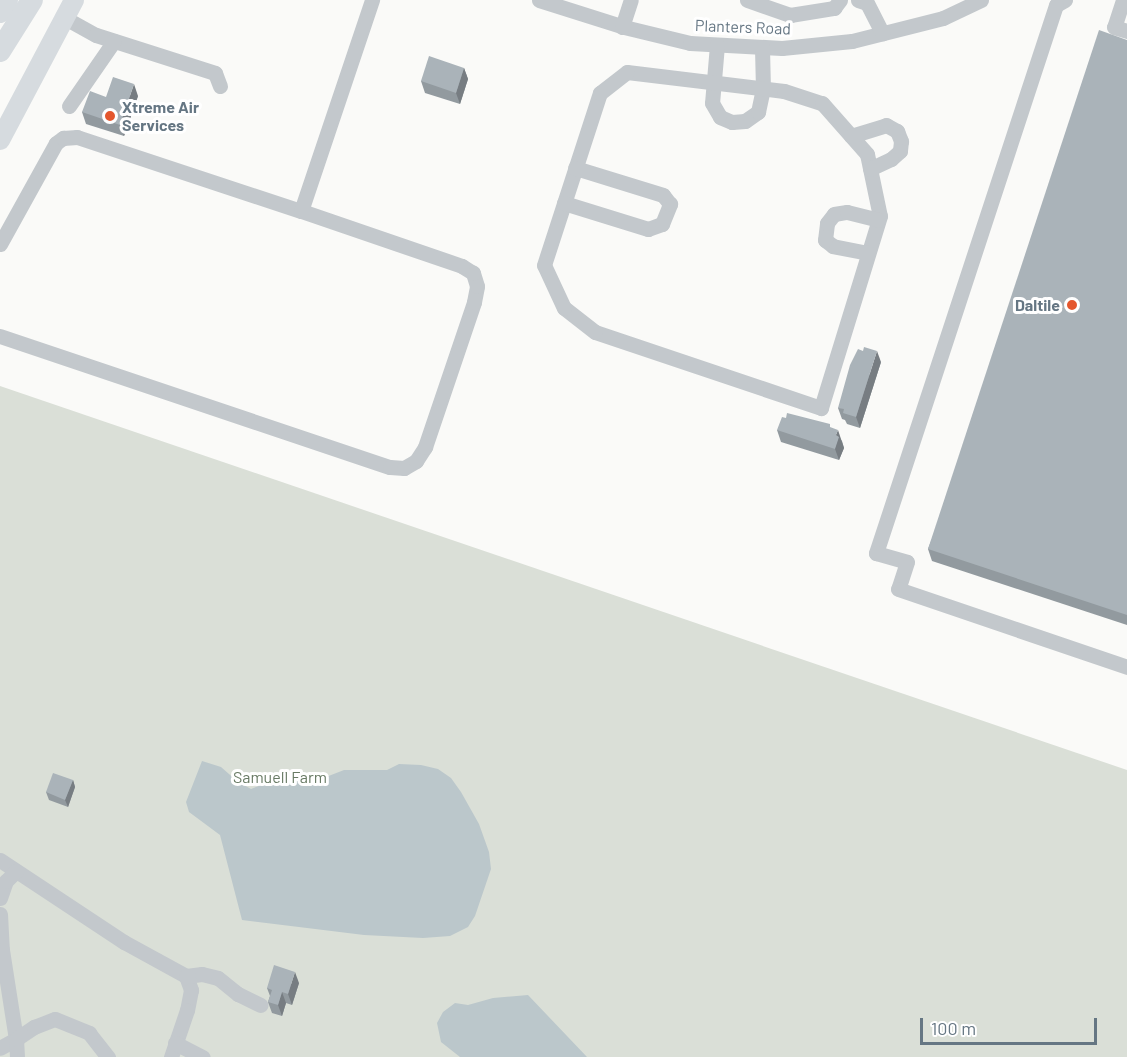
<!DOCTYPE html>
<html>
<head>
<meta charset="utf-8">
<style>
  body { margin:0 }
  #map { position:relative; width:1127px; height:1057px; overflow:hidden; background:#fafaf8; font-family:Barlow,sans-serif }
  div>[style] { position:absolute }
  .green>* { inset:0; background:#dadfd7 }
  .water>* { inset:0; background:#bbc7cb }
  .minor>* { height:15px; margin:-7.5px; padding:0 7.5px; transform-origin:7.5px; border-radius:7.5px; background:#c3c8cc }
  .major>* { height:20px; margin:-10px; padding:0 10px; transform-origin:10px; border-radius:10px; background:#d6dbdf }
  .highway>* { height:22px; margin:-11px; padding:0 11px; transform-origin:11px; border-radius:11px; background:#d6dbdf }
  .wall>* { inset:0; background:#929a9f }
  .shaded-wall>* { inset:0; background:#777d82 }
  .building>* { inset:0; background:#aab3b9 }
  .dots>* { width:16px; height:16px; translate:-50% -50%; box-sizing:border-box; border:3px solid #fff; border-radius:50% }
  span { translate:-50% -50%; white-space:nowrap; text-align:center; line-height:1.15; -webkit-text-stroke:6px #fff; paint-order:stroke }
  .street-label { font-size:16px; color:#657683 }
  .poi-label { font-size:16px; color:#657683; font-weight:700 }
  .left { translate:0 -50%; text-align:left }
  .right { translate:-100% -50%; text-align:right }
  .park-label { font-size:16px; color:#687a64 }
  .scale { position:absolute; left:920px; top:1018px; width:177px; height:27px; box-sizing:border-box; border:3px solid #657683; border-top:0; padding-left:8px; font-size:18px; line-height:21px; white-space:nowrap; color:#657683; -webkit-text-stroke:4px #fff; paint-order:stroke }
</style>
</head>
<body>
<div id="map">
  <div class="green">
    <div style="clip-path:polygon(0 386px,1127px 770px,1127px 1057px,0 1057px)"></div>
  </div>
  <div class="water">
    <div style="clip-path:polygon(202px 761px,221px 767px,237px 781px,251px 789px,272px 781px,326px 777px,344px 770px,387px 770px,399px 764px,421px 765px,438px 769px,451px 778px,461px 792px,479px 824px,489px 852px,491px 869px,475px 916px,468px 927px,450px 936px,423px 938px,364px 935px,242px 920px,220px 835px,189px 812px,186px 802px)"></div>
    <div style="clip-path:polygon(528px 995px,587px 1057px,460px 1057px,441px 1042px,437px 1023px,443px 1012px,455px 1003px,468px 1005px,493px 998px)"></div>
  </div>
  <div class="minor">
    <div style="left:539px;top:0;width:89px;rotate:17.6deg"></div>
    <div style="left:624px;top:27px;width:68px;rotate:13.6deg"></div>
    <div style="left:690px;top:43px;width:92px;rotate:3.1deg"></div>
    <div style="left:782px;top:48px;width:70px;rotate:-5.7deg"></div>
    <div style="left:852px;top:41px;width:94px;rotate:-14.2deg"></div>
    <div style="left:943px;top:18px;width:42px;rotate:-25.3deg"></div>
    <div style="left:747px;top:0;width:46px;rotate:19.2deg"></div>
    <div style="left:790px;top:15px;width:45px;rotate:-9deg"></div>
    <div style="left:834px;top:8px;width:10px;rotate:-53deg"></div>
    <div style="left:858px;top:0;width:9px;rotate:18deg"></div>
    <div style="left:867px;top:3px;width:34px;rotate:63deg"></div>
    <div style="left:1065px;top:0;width:10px;rotate:151deg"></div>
    <div style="left:1056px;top:5px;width:577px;rotate:108.18deg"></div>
    <div style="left:876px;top:553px;width:32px;rotate:16deg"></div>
    <div style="left:907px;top:562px;width:28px;rotate:108deg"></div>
    <div style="left:898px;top:589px;width:242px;rotate:18.8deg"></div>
    <div style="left:1123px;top:0;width:28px;rotate:108deg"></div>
    <div style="left:1114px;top:27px;width:14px;rotate:17deg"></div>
    <div style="left:65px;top:18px;width:35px;rotate:29deg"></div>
    <div style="left:96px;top:35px;width:125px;rotate:17.7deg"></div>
    <div style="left:215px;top:73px;width:14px;rotate:69deg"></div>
    <div style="left:622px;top:27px;width:28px;rotate:-72deg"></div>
    <div style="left:717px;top:45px;width:58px;rotate:94.9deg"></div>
    <div style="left:712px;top:103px;width:16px;rotate:60deg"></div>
    <div style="left:720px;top:117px;width:13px;rotate:23deg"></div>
    <div style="left:732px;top:122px;width:13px;rotate:-4deg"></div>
    <div style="left:745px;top:121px;width:16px;rotate:-35deg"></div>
    <div style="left:758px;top:112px;width:24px;rotate:-78deg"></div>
    <div style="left:763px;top:89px;width:42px;rotate:-91.4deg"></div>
    <div style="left:627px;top:72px;width:158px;rotate:6.9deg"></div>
    <div style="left:784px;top:91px;width:40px;rotate:18deg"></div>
    <div style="left:822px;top:103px;width:68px;rotate:48.6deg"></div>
    <div style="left:867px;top:154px;width:63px;rotate:78.2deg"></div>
    <div style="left:880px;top:216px;width:201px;rotate:107.1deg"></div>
    <div style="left:821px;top:408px;width:238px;rotate:-161.4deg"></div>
    <div style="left:595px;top:332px;width:39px;rotate:-142deg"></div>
    <div style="left:564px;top:308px;width:47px;rotate:-114.9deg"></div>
    <div style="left:544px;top:265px;width:181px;rotate:-72deg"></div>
    <div style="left:600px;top:93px;width:34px;rotate:-38deg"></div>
    <div style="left:69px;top:106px;width:79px;rotate:-55.3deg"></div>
    <div style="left:851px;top:136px;width:37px;rotate:-17deg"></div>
    <div style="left:886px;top:125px;width:13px;rotate:29deg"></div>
    <div style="left:897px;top:131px;width:11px;rotate:68deg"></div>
    <div style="left:901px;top:141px;width:10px;rotate:96deg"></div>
    <div style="left:900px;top:151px;width:12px;rotate:138deg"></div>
    <div style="left:891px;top:159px;width:23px;rotate:155deg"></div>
    <div style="left:564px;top:203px;width:88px;rotate:17.2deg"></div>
    <div style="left:648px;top:229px;width:15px;rotate:-20deg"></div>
    <div style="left:662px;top:224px;width:22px;rotate:-68deg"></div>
    <div style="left:670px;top:204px;width:11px;rotate:-128deg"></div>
    <div style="left:663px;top:195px;width:92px;rotate:-162.9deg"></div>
    <div style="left:0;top:244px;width:115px;rotate:-61deg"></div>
    <div style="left:56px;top:143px;width:9px;rotate:-36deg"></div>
    <div style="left:63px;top:138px;width:14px;rotate:-4deg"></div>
    <div style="left:77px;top:137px;width:236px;rotate:18.3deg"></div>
    <div style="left:868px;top:253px;width:36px;rotate:-169deg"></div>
    <div style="left:833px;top:246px;width:10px;rotate:-143deg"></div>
    <div style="left:825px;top:240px;width:17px;rotate:-83deg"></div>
    <div style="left:827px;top:223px;width:11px;rotate:-52deg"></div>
    <div style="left:834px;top:214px;width:13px;rotate:-9deg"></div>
    <div style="left:847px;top:212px;width:32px;rotate:14deg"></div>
    <div style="left:0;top:336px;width:411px;rotate:18.6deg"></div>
    <div style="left:390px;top:467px;width:14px;rotate:4deg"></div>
    <div style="left:404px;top:468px;width:14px;rotate:-30deg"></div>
    <div style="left:416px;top:461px;width:17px;rotate:-57deg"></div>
    <div style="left:425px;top:447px;width:153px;rotate:-71.3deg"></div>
    <div style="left:474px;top:302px;width:16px;rotate:-79deg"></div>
    <div style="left:477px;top:286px;width:14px;rotate:-107deg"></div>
    <div style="left:473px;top:273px;width:13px;rotate:-148deg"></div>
    <div style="left:462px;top:266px;width:170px;rotate:-161.1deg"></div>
    <div style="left:301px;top:211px;width:223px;rotate:-71.4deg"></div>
    <div style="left:0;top:860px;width:149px;rotate:33.5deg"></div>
    <div style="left:124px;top:942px;width:71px;rotate:28.7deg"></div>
    <div style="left:186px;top:976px;width:15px;rotate:70deg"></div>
    <div style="left:191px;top:990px;width:20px;rotate:101deg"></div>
    <div style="left:187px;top:1010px;width:50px;rotate:108.8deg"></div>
    <div style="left:0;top:898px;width:18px;rotate:-71deg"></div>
    <div style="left:6px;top:881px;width:14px;rotate:-45deg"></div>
    <div style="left:0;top:914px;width:36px;rotate:87deg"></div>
    <div style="left:2px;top:950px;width:90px;rotate:81.1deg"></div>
    <div style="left:16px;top:1039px;width:18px;rotate:151deg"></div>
    <div style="left:186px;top:976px;width:16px;rotate:-7deg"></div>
    <div style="left:202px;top:974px;width:16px;rotate:14deg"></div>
    <div style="left:218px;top:978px;width:26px;rotate:39deg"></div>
    <div style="left:238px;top:994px;width:25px;rotate:26deg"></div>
    <div style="left:175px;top:1043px;width:31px;rotate:27deg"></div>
    <div style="left:17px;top:1057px;width:18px;rotate:-93deg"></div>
    <div style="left:16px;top:1039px;width:22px;rotate:-34deg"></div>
    <div style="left:34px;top:1027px;width:22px;rotate:-21deg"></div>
    <div style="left:55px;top:1019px;width:37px;rotate:22deg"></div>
    <div style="left:89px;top:1033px;width:31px;rotate:52deg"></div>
  </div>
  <div class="major">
    <div style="left:0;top:140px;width:158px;rotate:-62.1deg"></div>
  </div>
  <div class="highway">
    <div style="left:0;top:12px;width:14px;rotate:-60deg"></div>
    <div style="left:0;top:51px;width:60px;rotate:-57.9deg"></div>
  </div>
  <div class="wall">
    <div style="clip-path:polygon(1127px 40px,1127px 625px,932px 561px,928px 549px)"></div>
    <div style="clip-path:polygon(464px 68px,468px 79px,460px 104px,425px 93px,421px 81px)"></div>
    <div style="clip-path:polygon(138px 96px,124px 136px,86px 124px,82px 112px,106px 97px)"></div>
    <div style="clip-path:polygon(881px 362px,860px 428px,847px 424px,845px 420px,842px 419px,838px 408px)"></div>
    <div style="clip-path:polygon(831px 428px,842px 441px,844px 448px,839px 460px,781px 442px,777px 430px)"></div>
    <div style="clip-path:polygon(73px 780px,75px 787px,68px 807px,49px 800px,46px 792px)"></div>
    <div style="clip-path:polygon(299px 983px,292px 1005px,286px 1003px,282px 1016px,272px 1013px,268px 1002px,270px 996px,267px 988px)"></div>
  </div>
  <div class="shaded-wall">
    <div style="clip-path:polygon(464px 68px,468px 79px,460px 104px,456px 93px)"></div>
    <div style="clip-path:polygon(134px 84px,138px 96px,124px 136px,120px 125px)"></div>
    <div style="clip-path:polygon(877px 351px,881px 362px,860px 428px,856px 417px)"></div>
    <div style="clip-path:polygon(838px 430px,844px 448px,839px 460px,835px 449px,836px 435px)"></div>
    <div style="clip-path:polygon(73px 780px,75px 787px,68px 807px,65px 800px)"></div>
    <div style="clip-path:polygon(295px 972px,299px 983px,292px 1005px,288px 994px)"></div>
    <div style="clip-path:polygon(282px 992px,286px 1003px,282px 1016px,278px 1005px)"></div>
  </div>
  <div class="building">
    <div style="clip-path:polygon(1099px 30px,1127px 40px,1127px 615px,928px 549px)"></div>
    <div style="clip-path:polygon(429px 56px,464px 68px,456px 93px,421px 81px)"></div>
    <div style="clip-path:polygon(113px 77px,134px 84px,120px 125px,82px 112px,90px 91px,106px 97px)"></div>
    <div style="clip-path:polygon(864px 347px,877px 351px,856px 417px,843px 413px,844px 409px,838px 408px,850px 365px,858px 349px,863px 351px)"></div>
    <div style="clip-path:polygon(787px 413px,830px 424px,830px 427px,838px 430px,836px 435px,839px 437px,835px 449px,777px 430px,782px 417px,786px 418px)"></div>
    <div style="clip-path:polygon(53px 773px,73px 780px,65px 800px,46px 792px)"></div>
    <div style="clip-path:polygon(274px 965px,295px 972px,288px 994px,282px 992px,278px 1005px,268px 1002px,272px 990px,267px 988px)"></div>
  </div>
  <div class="dots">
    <div style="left:110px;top:116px;background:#e4572e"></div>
    <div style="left:1072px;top:305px;background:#e4572e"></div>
  </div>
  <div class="street-label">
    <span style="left:743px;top:27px;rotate:2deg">Planters Road</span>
  </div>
  <div class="poi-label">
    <span class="left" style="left:122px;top:116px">Xtreme Air<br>Services</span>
    <span class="right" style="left:1060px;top:305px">Daltile</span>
  </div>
  <div class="park-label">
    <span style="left:280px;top:777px">Samuell Farm</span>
  </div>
  <div class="scale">100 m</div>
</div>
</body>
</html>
